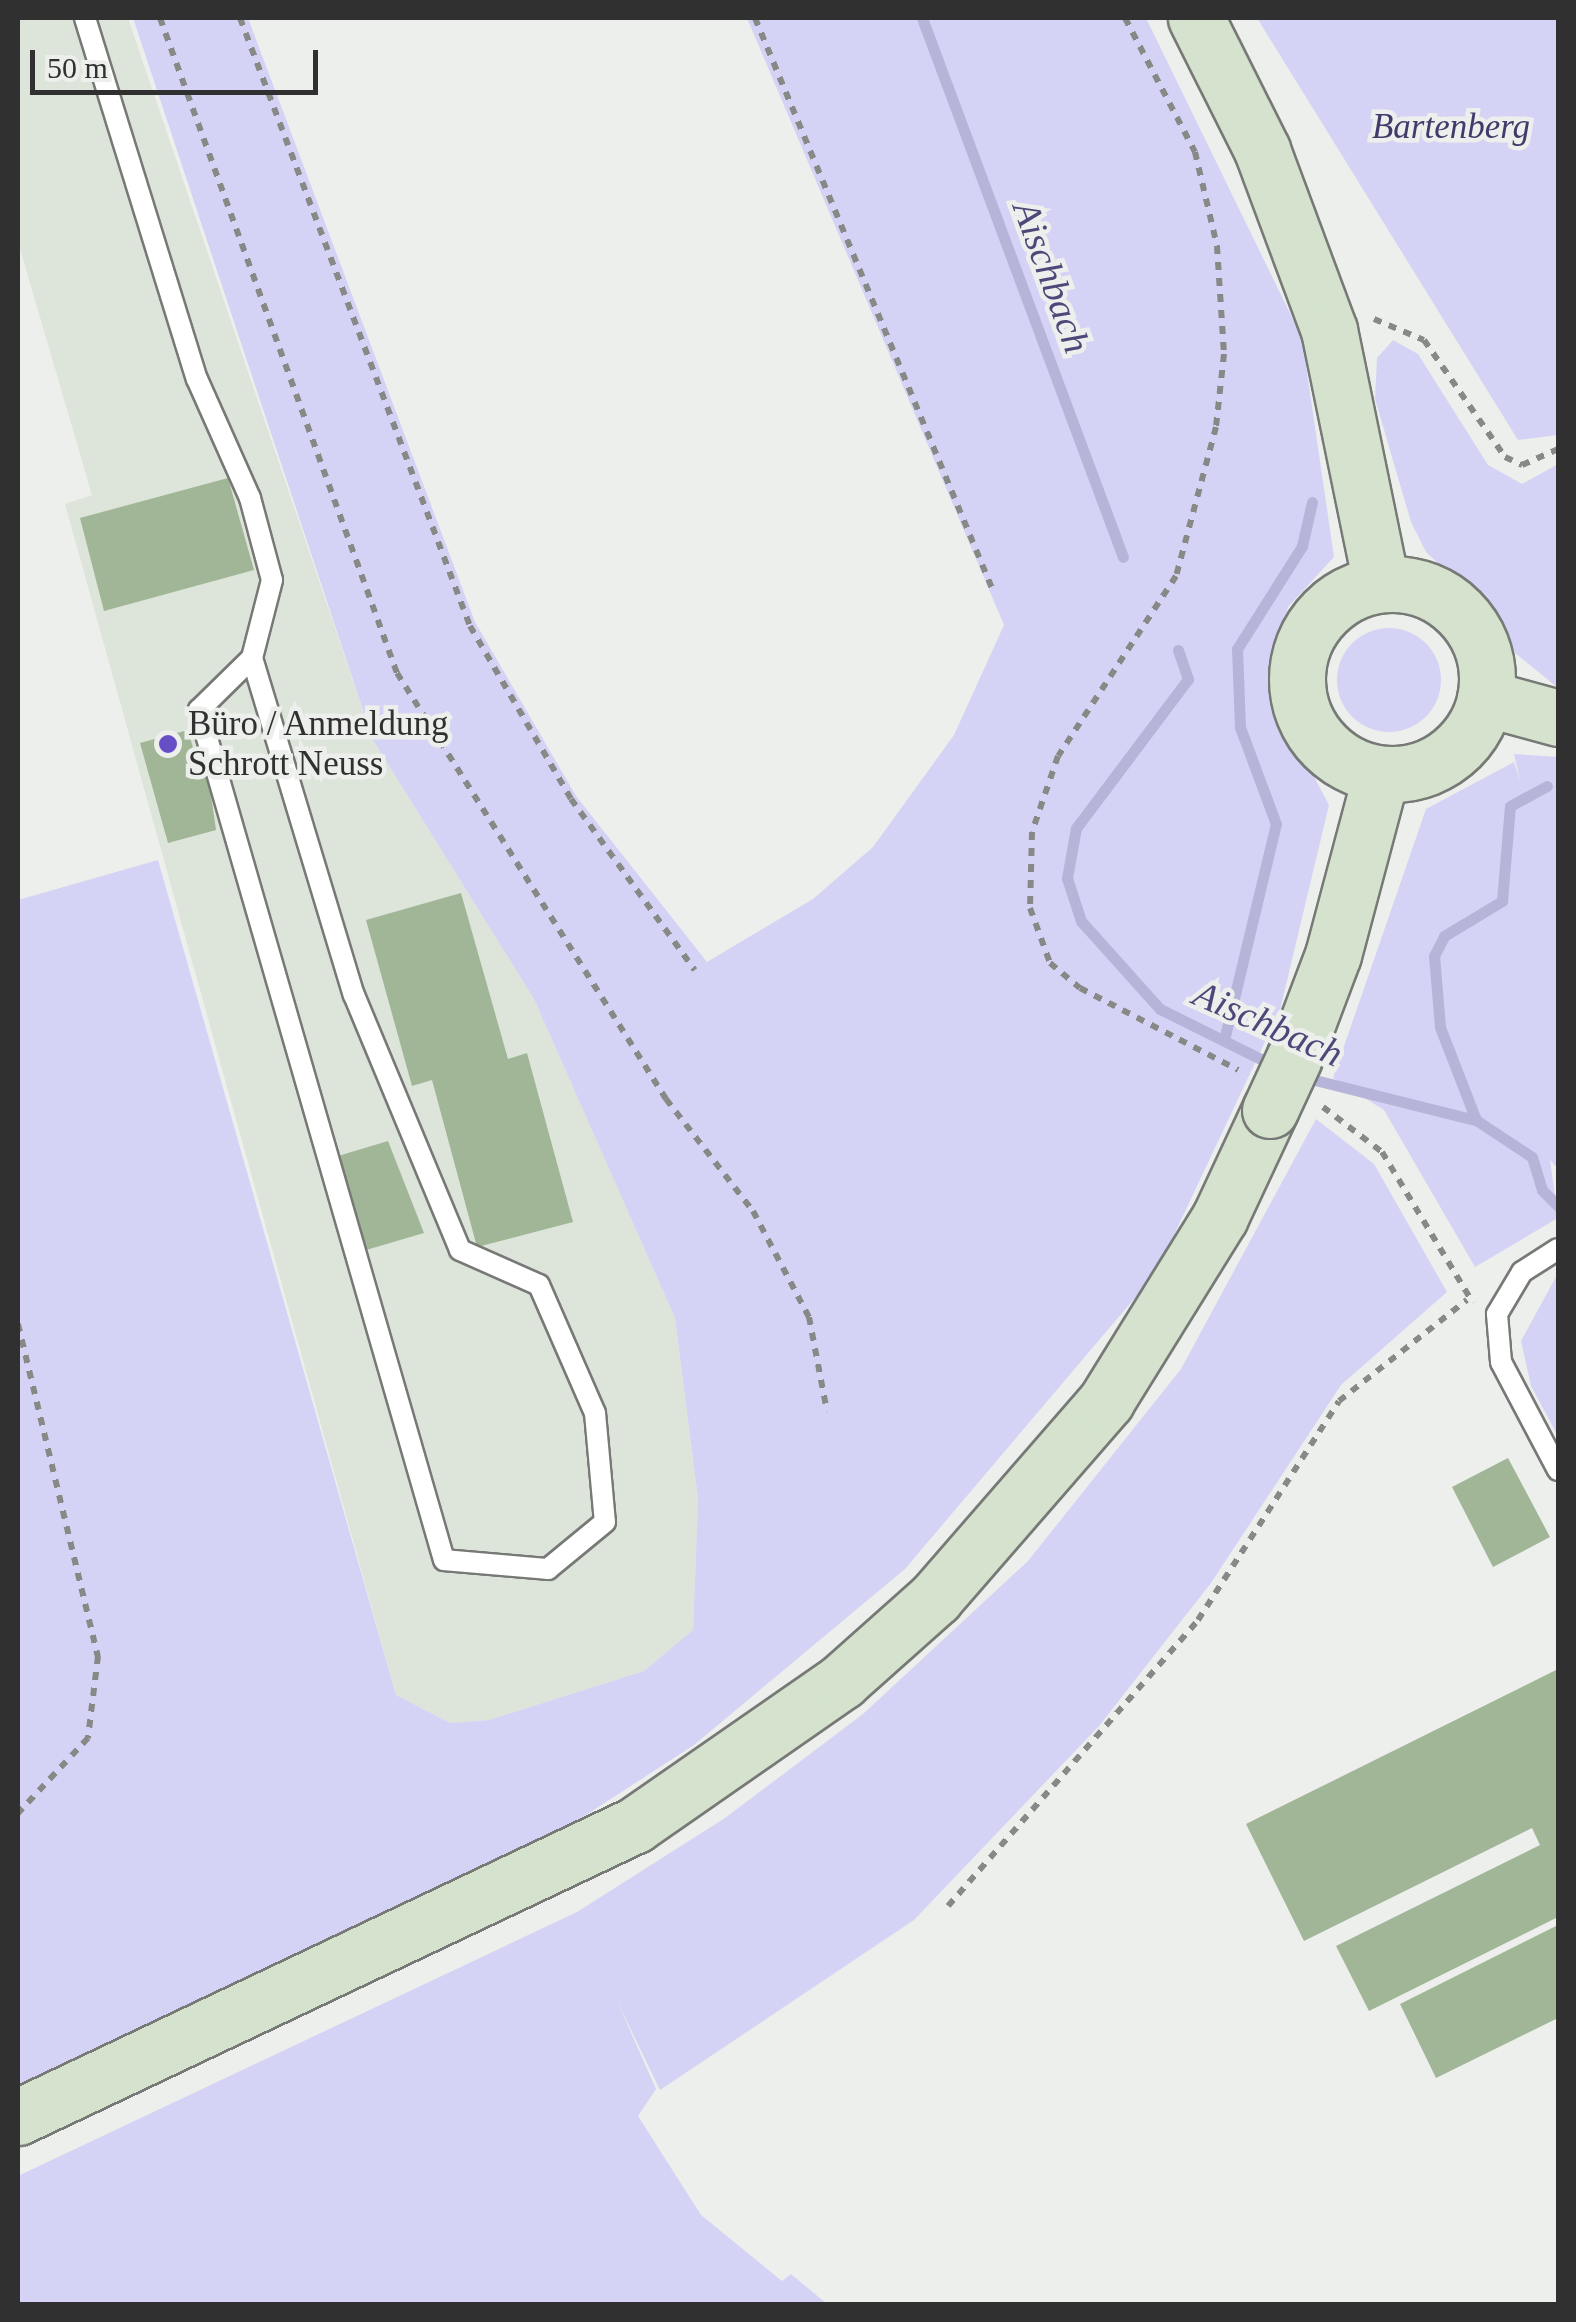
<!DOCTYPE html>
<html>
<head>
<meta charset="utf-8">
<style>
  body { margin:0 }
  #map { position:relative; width:1576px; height:2322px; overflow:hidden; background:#edefec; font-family:Georgia,serif }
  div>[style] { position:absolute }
  .built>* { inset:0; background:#dde4da }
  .green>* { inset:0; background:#d5d3f5 }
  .round { border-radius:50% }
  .stream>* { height:11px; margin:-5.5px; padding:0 5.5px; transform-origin:5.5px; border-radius:5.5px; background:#b6b4d8 }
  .building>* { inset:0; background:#a0b697 }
  .path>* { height:6px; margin-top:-3px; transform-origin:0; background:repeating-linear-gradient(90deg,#878987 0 8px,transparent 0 16px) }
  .roads { filter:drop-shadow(2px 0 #777976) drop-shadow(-2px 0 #777976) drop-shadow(0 2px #777976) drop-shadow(0 -2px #777976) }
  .service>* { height:20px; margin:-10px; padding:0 10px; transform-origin:10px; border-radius:10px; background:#fff }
  .secondary>* { height:55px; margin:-27.5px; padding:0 27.5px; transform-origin:27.5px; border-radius:27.5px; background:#d5e3ce }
  .secondary>.ring { margin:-27.5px; padding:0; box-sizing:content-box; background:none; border:55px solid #d5e3ce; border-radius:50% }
  .bridges { filter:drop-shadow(2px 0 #777976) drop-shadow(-2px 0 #777976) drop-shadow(0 2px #777976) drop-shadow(0 -2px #777976) }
  .secondary-bridge>* { height:55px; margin:-27.5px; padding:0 27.5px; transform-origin:27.5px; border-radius:27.5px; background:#d5e3ce }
  .dots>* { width:28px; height:28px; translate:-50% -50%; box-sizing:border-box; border:5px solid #edefec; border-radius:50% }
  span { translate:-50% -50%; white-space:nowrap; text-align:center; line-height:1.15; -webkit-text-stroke:9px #edefec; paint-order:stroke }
  .park-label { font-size:35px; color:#413b6b; font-style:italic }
  .poi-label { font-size:35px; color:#2f302f }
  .left { translate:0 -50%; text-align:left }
  .water-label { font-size:38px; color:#4e487a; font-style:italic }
  .frame { position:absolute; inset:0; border:20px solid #2f302f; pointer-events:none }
  .scale { position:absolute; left:30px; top:50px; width:288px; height:45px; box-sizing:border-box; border:5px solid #2f302f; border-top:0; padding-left:12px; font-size:30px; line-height:35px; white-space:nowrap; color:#2f302f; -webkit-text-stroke:8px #edefec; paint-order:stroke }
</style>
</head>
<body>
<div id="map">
  <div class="built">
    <div style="clip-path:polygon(18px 18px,128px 18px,373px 740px,534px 999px,675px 1318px,698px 1499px,693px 1630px,644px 1671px,489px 1720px,450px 1723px,396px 1695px,65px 504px,92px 495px,18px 242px)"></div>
  </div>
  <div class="green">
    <div style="clip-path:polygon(133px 18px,248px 18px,475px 622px,576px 796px,707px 962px,813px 899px,873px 847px,954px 735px,1004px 625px,747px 18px,1146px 18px,1302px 338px,1334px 557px,1288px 607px,1268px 689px,1329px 805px,1280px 1010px,1156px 1273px,905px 1569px,694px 1745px,515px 1861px,18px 2086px,18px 900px,158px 860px,396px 1695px,450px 1723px,489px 1720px,644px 1671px,693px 1630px,698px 1499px,675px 1318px,534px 999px,373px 740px)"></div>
    <div style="clip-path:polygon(1257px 18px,1558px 18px,1558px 435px,1518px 440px)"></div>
    <div style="clip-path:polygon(1393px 340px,1418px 354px,1488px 465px,1522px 484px,1558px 464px,1558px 688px,1515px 653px,1502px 623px,1426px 552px,1411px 522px,1375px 399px,1377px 358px)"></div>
    <div class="round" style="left:1337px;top:628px;width:104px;height:104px"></div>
    <div style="clip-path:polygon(1514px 754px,1558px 757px,1558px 1169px,1550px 1160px,1558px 1218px,1475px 1267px,1384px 1110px,1333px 1078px,1426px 809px,1514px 762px,1520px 780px)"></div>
    <div style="clip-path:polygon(1316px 1119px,1374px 1164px,1447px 1292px,1341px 1385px,1211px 1583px,1099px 1726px,914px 1920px,660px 2090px,617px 2001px,656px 2089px,638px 2116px,701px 2215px,782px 2281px,791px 2274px,827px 2304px,18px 2304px,18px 2176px,577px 1912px,725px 1818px,863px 1714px,1028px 1561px,1181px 1369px)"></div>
    <div style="clip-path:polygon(1558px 1273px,1558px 1436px,1531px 1386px,1521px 1341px)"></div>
  </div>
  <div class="stream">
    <div style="left:922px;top:18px;width:575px;rotate:69.55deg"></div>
    <div style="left:1178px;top:650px;width:31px;rotate:71deg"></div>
    <div style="left:1188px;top:679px;width:186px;rotate:126.9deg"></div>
    <div style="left:1076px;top:828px;width:51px;rotate:100.2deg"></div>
    <div style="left:1067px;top:878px;width:45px;rotate:72deg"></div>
    <div style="left:1081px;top:921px;width:118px;rotate:48.1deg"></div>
    <div style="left:1160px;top:1009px;width:131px;rotate:26.4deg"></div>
    <div style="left:1225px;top:1036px;width:218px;rotate:-76.5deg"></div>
    <div style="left:1276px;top:824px;width:103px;rotate:-110.4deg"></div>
    <div style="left:1240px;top:727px;width:78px;rotate:-92.2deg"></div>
    <div style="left:1237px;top:649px;width:122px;rotate:-57.7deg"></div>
    <div style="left:1302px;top:546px;width:45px;rotate:-77.2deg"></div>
    <div style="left:1303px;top:1077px;width:178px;rotate:14deg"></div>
    <div style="left:1476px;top:1120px;width:67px;rotate:33.5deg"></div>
    <div style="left:1532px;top:1157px;width:34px;rotate:73deg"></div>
    <div style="left:1542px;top:1190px;width:23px;rotate:45deg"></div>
    <div style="left:1476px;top:1120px;width:100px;rotate:-111.2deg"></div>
    <div style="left:1440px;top:1027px;width:71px;rotate:-94.8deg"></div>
    <div style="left:1434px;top:956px;width:22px;rotate:-63deg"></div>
    <div style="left:1444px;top:936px;width:68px;rotate:-31.1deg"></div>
    <div style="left:1502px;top:901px;width:95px;rotate:-85.2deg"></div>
    <div style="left:1510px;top:806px;width:42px;rotate:-28.4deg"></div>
  </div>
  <div class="building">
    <div style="clip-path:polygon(228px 478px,254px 570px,104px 611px,80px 518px)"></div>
    <div style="clip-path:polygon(188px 730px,199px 769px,207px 767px,216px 830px,168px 843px,140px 743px)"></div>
    <div style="clip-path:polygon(461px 893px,508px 1059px,527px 1053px,573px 1222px,477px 1247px,432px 1080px,412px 1086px,366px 920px)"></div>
    <div style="clip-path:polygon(388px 1141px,424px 1233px,366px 1250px,338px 1156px)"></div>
    <div style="clip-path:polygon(1508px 1458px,1550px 1537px,1493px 1567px,1452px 1487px)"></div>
    <div style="clip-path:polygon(1558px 1669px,1558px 1917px,1369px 2011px,1336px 1946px,1540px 1845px,1532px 1828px,1304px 1941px,1246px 1824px)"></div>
    <div style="clip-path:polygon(1558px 1925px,1558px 2018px,1436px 2078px,1400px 2004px)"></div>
  </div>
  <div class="path">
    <div style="left:160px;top:18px;width:697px;rotate:70.11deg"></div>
    <div style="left:397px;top:673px;width:504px;rotate:57.73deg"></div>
    <div style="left:666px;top:1099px;width:142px;rotate:52.2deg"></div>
    <div style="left:753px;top:1211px;width:120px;rotate:62.2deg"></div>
    <div style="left:809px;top:1317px;width:96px;rotate:79.2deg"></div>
    <div style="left:240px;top:18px;width:650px;rotate:69.28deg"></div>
    <div style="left:470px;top:626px;width:200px;rotate:59.7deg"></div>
    <div style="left:571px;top:799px;width:211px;rotate:54.1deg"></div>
    <div style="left:755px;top:18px;width:623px;rotate:67.43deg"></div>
    <div style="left:1125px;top:18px;width:151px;rotate:62.4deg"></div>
    <div style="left:1195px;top:152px;width:97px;rotate:76.8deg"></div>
    <div style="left:1217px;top:246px;width:108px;rotate:86.3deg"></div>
    <div style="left:1224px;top:354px;width:73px;rotate:96.3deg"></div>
    <div style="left:1216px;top:427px;width:154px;rotate:105deg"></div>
    <div style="left:1176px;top:576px;width:215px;rotate:123.2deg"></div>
    <div style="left:1058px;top:756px;width:80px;rotate:108.9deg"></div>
    <div style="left:1032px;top:832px;width:76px;rotate:91.5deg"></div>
    <div style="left:1030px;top:908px;width:59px;rotate:70deg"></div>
    <div style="left:1050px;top:963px;width:39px;rotate:40deg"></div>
    <div style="left:1080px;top:988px;width:178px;rotate:27.4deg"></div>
    <div style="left:1374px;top:319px;width:54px;rotate:22.8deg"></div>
    <div style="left:1424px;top:340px;width:142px;rotate:55.3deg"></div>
    <div style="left:1505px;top:457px;width:19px;rotate:25deg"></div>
    <div style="left:1522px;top:465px;width:39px;rotate:-24deg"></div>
    <div style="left:1323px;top:1107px;width:74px;rotate:37.3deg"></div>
    <div style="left:1382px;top:1152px;width:176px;rotate:58.9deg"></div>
    <div style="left:18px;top:1324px;width:342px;rotate:76.5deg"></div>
    <div style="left:98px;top:1656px;width:83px;rotate:97deg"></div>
    <div style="left:88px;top:1738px;width:103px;rotate:133deg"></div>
    <div style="left:948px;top:1906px;width:380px;rotate:-48.8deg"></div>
    <div style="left:1198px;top:1620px;width:260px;rotate:-57.2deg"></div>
    <div style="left:1339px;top:1401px;width:163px;rotate:-38.3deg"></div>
  </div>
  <div class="roads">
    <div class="service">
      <div style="left:85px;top:18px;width:378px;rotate:72.8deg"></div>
      <div style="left:197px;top:379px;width:130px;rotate:66deg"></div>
      <div style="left:250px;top:498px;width:85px;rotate:75deg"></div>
      <div style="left:272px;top:580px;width:81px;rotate:104.4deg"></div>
      <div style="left:252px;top:658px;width:352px;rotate:73.2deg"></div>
      <div style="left:354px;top:995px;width:276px;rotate:67.4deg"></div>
      <div style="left:460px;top:1250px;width:86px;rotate:23.9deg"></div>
      <div style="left:539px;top:1285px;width:140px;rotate:66.4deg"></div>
      <div style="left:595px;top:1413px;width:109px;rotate:84.8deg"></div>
      <div style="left:605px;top:1522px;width:74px;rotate:140.5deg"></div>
      <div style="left:548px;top:1569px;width:104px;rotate:-175.1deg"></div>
      <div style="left:444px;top:1560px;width:885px;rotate:-106.08deg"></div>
      <div style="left:199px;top:710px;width:74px;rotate:-44.5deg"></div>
      <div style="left:1558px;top:1249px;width:43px;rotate:147.4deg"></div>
      <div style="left:1522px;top:1272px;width:49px;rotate:120.8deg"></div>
      <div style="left:1497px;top:1314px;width:48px;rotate:85.2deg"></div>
      <div style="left:1501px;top:1362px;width:122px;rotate:62.2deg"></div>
    </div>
    <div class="secondary">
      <div style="left:1196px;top:18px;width:148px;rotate:63.4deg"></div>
      <div style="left:1262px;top:150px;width:192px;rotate:69.6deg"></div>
      <div style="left:1329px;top:330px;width:259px;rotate:78.4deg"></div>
      <div class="ring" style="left:1297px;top:584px;width:135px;height:135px"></div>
      <div style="left:1485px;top:698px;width:76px;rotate:15.3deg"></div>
      <div style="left:1294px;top:1058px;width:110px;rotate:-69.3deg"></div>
      <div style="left:1333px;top:955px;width:187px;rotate:-75.1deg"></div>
      <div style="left:18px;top:2117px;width:683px;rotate:-25.33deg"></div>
      <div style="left:635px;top:1825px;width:252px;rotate:-34.8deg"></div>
      <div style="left:842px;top:1681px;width:125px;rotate:-41.7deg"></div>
      <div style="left:935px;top:1598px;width:261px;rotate:-49deg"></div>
      <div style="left:1106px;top:1401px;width:216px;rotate:-58.2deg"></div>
      <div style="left:1220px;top:1217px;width:118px;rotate:-65deg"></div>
    </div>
  </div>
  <div class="bridges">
    <div class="secondary-bridge">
      <div style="left:1270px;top:1110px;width:57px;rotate:-65.2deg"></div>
    </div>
  </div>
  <div class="dots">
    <div style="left:168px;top:744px;background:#674ec7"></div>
  </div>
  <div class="park-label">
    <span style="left:1451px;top:127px">Bartenberg</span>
  </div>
  <div class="poi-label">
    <span class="left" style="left:188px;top:744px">Büro / Anmeldung<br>Schrott Neuss</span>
  </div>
  <div class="water-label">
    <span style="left:1051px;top:277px;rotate:70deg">Aischbach</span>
    <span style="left:1268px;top:1024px;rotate:24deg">Aischbach</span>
  </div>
  <div class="frame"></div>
  <div class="scale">50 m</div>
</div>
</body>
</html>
